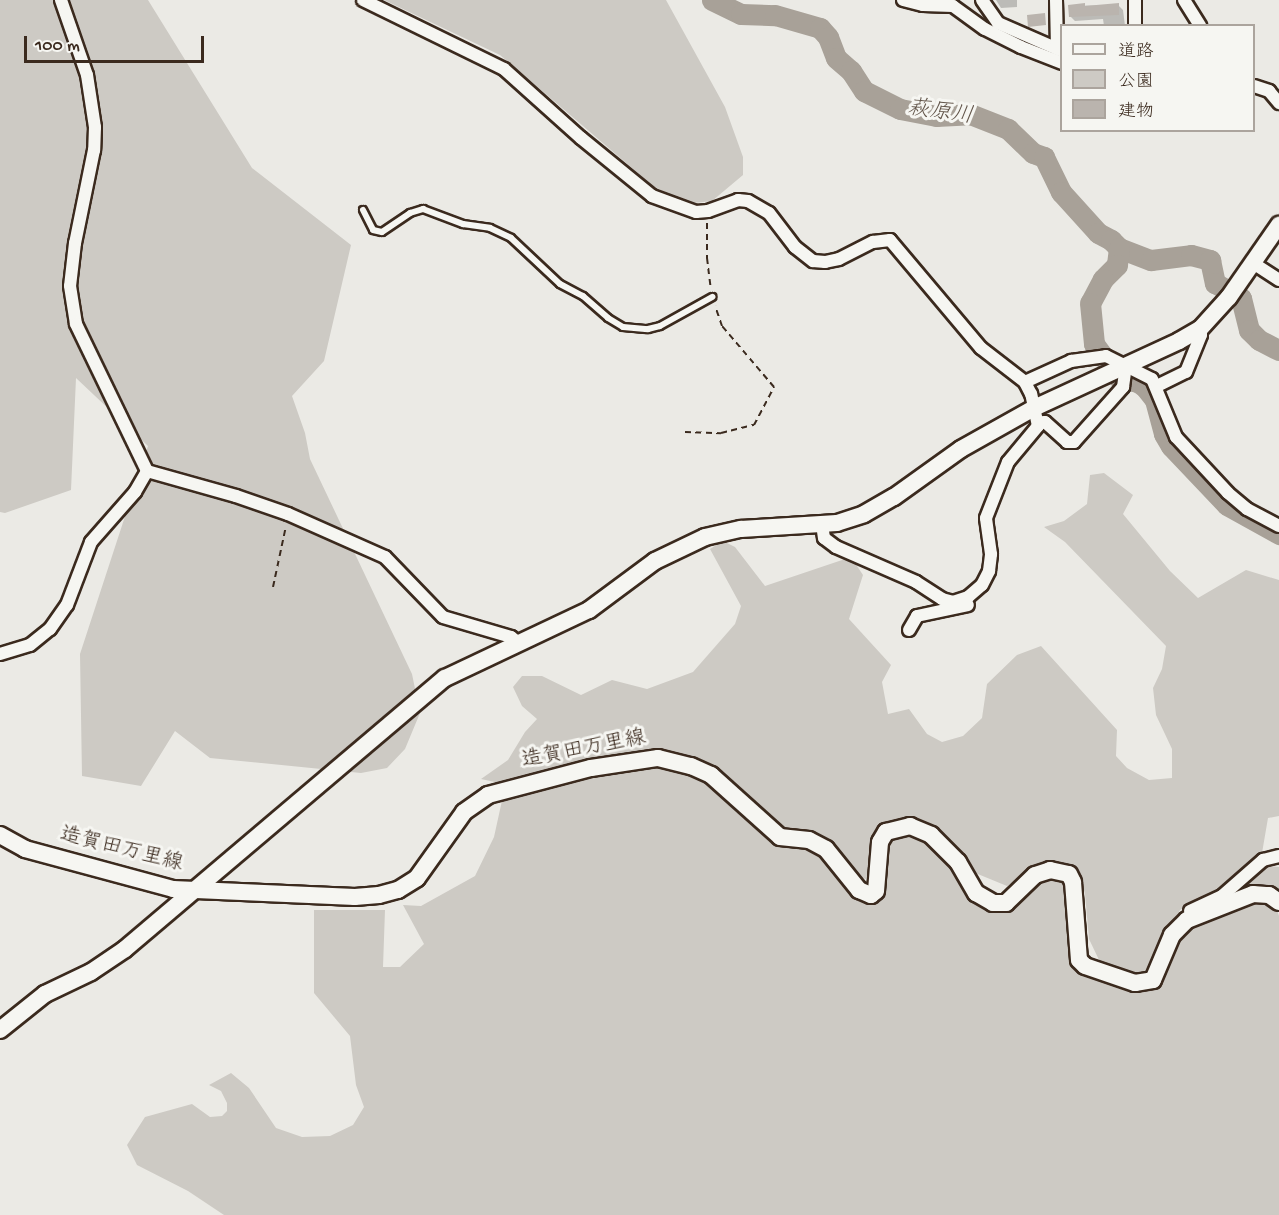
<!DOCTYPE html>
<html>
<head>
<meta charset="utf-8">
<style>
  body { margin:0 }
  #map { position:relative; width:1279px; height:1215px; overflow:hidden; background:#ebeae5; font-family:"Gochi Hand","Klee One",sans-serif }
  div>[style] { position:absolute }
  .green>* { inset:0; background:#cdcac4 }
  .shadow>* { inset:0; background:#0003 }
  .river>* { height:21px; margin:-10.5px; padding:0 10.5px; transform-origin:10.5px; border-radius:10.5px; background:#a8a198 }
  .building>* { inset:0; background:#bab4ae }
  .path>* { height:2px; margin-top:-1px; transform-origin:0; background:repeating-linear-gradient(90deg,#3b2a1e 0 6px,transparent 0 10.5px) }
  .roads { filter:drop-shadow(2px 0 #3b2a1e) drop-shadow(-2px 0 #3b2a1e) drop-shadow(0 2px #3b2a1e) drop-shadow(0 -2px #3b2a1e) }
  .lane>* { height:6px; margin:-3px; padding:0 3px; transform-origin:3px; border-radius:3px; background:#f6f6f2 }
  .street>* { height:12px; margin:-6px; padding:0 6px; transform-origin:6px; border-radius:6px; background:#f6f6f2 }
  .secondary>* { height:16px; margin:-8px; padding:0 8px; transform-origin:8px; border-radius:8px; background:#f6f6f2 }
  span { translate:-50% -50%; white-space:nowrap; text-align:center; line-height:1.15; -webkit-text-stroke:6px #f6f6f2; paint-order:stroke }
  .street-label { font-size:21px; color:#3b2a1e }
  .water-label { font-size:22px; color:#615449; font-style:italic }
  .legend { position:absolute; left:1060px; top:24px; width:195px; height:108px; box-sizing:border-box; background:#f6f6f2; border:2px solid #aba49d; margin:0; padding:8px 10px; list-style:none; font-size:18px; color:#3b2a1e }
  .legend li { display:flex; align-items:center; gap:12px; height:30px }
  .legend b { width:30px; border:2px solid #aba49d }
  .scale { position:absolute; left:24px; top:36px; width:180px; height:27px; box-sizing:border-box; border:3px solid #3b2a1e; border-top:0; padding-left:8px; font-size:18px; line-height:21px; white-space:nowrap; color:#3b2a1e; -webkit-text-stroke:4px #f6f6f2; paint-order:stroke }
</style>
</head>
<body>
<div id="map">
  <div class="green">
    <div style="clip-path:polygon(0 0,148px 0,252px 168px,351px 245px,324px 361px,292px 396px,305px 433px,310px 459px,412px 674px,420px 713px,405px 749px,387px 768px,361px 773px,210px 758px,175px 731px,141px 786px,82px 776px,80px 654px,148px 446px,76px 378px,71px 490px,5px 513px,0 512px)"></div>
    <div style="clip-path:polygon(384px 0,666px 0,725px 107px,743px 157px,743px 175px,712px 201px,694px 203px,680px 200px,653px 186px,500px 55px)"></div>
    <div style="clip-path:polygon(1104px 473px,1133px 495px,1123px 514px,1170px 571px,1198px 598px,1246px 570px,1279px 580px,1279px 816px,1268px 818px,1262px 853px,1214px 891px,1180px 910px,1156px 967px,1141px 978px,1116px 971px,1100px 962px,1089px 939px,1085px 894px,1081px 879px,1073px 870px,1041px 865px,1007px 886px,968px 870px,933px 829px,882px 829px,869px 880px,859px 877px,827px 840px,779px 830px,734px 783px,713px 768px,685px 756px,504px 784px,481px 779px,508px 760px,525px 732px,537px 719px,522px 706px,513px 687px,522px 676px,542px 676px,581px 695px,612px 680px,647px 689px,693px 672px,735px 624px,741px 606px,710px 549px,723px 541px,735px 547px,765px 586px,851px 557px,863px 575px,849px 619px,891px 665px,882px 682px,888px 714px,909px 709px,927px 734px,942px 742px,963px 736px,982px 718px,987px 684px,1017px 655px,1041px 646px,1117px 730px,1116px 756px,1127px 768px,1149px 780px,1172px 778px,1172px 749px,1156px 715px,1153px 688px,1162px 669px,1166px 646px,1065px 542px,1044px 527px,1064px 521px,1087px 504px,1090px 475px)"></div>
    <div style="clip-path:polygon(658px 764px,708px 779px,753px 823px,815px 848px,856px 894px,881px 878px,889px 835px,909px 831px,928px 839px,992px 907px,1038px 879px,1066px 878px,1071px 950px,1147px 988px,1176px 937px,1190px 924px,1254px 898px,1276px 906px,1279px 916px,1279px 1215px,224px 1215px,188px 1191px,137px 1165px,127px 1145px,145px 1117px,192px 1104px,210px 1117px,222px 1116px,227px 1111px,227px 1103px,221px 1091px,209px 1085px,231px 1073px,249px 1088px,276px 1128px,302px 1137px,330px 1136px,353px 1125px,364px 1107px,356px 1085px,350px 1036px,314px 993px,314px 910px,385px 910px,383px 967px,400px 967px,424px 944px,403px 905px,421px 906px,475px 876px,494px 837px,503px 796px,592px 773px)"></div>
    <div style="clip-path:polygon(1268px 866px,1279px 867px,1279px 891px,1273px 888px,1242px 892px,1245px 881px)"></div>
  </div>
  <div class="shadow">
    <div style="clip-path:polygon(996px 0,1017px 0,1017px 7px,1001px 8px)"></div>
    <div style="clip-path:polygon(1118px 5px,1123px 10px,1125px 26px,1104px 26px,1103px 19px,1075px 21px,1070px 16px,1069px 6px)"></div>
  </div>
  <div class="river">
    <div style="left:712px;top:0;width:32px;rotate:26deg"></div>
    <div style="left:741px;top:14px;width:34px;rotate:2deg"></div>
    <div style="left:775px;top:15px;width:47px;rotate:16.1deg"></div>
    <div style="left:820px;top:28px;width:12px;rotate:48deg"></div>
    <div style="left:828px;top:37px;width:22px;rotate:69deg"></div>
    <div style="left:836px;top:58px;width:20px;rotate:41deg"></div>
    <div style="left:851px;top:71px;width:24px;rotate:57deg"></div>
    <div style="left:864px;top:91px;width:40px;rotate:26.6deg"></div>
    <div style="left:900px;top:109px;width:37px;rotate:11deg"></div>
    <div style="left:936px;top:116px;width:34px;rotate:-3deg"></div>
    <div style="left:970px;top:114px;width:41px;rotate:21.5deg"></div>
    <div style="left:1008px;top:129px;width:35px;rotate:44deg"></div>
    <div style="left:1033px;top:153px;width:12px;rotate:20deg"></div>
    <div style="left:1044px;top:157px;width:39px;rotate:64deg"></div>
    <div style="left:1061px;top:192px;width:55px;rotate:47.9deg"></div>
    <div style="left:1098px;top:233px;width:15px;rotate:28deg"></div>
    <div style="left:1111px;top:240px;width:11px;rotate:45deg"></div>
    <div style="left:1119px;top:248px;width:34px;rotate:21deg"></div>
    <div style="left:1151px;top:260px;width:40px;rotate:-7.1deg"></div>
    <div style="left:1191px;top:255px;width:20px;rotate:15deg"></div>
    <div style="left:1210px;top:260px;width:24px;rotate:78deg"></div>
    <div style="left:1215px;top:283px;width:30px;rotate:30deg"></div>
    <div style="left:1241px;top:298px;width:33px;rotate:76deg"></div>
    <div style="left:1249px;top:330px;width:14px;rotate:45deg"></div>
    <div style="left:1259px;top:340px;width:22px;rotate:27deg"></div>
    <div style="left:1119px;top:248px;width:17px;rotate:97deg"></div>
    <div style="left:1117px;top:265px;width:20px;rotate:135deg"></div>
    <div style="left:1103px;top:279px;width:27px;rotate:118deg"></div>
    <div style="left:1090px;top:303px;width:41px;rotate:84.4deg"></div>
    <div style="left:1094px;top:344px;width:42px;rotate:53.7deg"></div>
    <div style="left:1119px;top:378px;width:19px;rotate:12deg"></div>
    <div style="left:1138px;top:382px;width:9px;rotate:36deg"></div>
    <div style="left:1145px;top:387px;width:16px;rotate:52deg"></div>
    <div style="left:1155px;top:400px;width:35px;rotate:75deg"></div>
    <div style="left:1164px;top:434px;width:14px;rotate:60deg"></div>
    <div style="left:1171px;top:446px;width:81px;rotate:46.5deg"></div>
    <div style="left:1227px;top:505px;width:60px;rotate:29.1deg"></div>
  </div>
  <div class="building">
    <div style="clip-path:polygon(1085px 3px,1085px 6px,1119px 3px,1119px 15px,1069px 17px,1068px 5px)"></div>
    <div style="clip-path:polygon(1045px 13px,1046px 25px,1028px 27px,1027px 15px)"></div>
  </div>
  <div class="path">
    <div style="left:707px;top:223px;width:35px;rotate:90deg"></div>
    <div style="left:707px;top:258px;width:31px;rotate:83deg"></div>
    <div style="left:685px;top:432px;width:36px;rotate:2deg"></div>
    <div style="left:721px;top:433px;width:34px;rotate:-14deg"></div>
    <div style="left:754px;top:425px;width:43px;rotate:-62.2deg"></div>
    <div style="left:774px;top:387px;width:80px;rotate:-130.4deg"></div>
    <div style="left:722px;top:326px;width:21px;rotate:-109deg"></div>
    <div style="left:273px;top:587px;width:62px;rotate:-78deg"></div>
  </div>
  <div class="roads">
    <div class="lane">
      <div style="left:363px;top:210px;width:22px;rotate:63deg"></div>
      <div style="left:373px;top:230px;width:9px;rotate:13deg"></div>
      <div style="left:382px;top:232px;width:34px;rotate:-34deg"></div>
      <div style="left:410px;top:213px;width:14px;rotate:-17deg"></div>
      <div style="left:423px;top:209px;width:43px;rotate:20.6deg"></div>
      <div style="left:463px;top:224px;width:27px;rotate:8deg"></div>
      <div style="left:490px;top:228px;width:23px;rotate:25deg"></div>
      <div style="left:511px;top:238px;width:67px;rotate:43.2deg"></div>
      <div style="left:560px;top:284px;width:26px;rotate:28deg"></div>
      <div style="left:583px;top:296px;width:33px;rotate:41deg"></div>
      <div style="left:608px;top:318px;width:17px;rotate:31deg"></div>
      <div style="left:623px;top:327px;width:25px;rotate:5deg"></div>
      <div style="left:648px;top:329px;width:12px;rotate:-14deg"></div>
      <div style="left:660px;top:326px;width:60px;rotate:-29.1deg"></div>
    </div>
    <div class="street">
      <div style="left:61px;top:0;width:79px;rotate:70.9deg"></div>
      <div style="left:87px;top:75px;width:53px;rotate:81.3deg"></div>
      <div style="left:95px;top:127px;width:23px;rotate:92deg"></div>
      <div style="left:94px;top:150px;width:95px;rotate:101.5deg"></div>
      <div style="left:75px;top:243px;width:43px;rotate:96.6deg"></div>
      <div style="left:70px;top:286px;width:38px;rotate:81deg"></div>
      <div style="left:76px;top:324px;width:163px;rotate:64.2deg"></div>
      <div style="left:147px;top:471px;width:92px;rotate:15.7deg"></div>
      <div style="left:236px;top:496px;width:55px;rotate:19.1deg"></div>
      <div style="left:288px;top:514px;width:106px;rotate:23.9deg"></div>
      <div style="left:385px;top:557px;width:83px;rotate:46deg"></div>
      <div style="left:443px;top:617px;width:71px;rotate:16.4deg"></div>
      <div style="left:511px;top:637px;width:10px;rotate:37deg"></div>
      <div style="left:363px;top:0;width:157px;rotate:26.1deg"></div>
      <div style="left:504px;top:69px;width:103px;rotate:41.9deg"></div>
      <div style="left:581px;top:138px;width:92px;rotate:39.2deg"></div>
      <div style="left:652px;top:196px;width:47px;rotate:20deg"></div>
      <div style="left:696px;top:212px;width:12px;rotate:-5deg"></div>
      <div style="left:708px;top:211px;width:32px;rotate:-20deg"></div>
      <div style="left:738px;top:200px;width:10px;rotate:6deg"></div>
      <div style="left:748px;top:201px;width:24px;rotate:30deg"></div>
      <div style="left:769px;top:213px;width:43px;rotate:52.6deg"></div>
      <div style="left:795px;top:247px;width:23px;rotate:38deg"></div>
      <div style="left:813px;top:261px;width:12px;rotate:5deg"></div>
      <div style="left:825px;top:262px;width:14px;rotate:-12deg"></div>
      <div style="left:839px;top:259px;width:38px;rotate:-27deg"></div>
      <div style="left:873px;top:242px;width:17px;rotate:-7deg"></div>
      <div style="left:890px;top:240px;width:141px;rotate:49.9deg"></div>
      <div style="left:981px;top:348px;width:56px;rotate:37.7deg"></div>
      <div style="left:1025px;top:382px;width:51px;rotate:-24.5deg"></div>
      <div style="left:1071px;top:361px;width:35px;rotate:-8deg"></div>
      <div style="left:1106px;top:356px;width:51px;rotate:26.6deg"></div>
      <div style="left:1152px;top:379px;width:63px;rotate:67.5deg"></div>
      <div style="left:1176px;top:437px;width:76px;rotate:47.1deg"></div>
      <div style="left:1228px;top:493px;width:25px;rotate:40deg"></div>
      <div style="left:1247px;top:509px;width:36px;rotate:28deg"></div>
      <div style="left:903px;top:0;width:21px;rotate:14deg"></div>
      <div style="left:923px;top:5px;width:30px;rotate:2deg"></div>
      <div style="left:953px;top:6px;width:39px;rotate:36deg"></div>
      <div style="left:985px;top:29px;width:40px;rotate:26.6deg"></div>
      <div style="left:1021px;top:47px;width:44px;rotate:21.3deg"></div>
      <div style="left:982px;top:0;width:28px;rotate:55deg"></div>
      <div style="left:998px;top:23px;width:70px;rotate:23.6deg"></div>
      <div style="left:1056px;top:0;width:49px;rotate:88.8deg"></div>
      <div style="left:1135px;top:0;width:26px;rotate:90deg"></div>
      <div style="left:1184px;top:0;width:31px;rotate:58deg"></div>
      <div style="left:1254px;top:86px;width:16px;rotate:18deg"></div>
      <div style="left:1269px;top:91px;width:16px;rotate:50deg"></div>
      <div style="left:1253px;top:263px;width:31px;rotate:33deg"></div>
      <div style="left:1157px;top:386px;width:32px;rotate:-26deg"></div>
      <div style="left:1186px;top:372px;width:40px;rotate:-68deg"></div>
      <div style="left:1201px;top:335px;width:6px;rotate:-99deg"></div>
      <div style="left:1038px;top:423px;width:7px;rotate:-8deg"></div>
      <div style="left:1045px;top:422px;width:30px;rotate:42deg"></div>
      <div style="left:1067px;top:442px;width:7px"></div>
      <div style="left:1074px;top:442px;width:74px;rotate:-48.3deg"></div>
      <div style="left:1123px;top:387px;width:21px;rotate:-82deg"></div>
      <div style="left:822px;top:524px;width:14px;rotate:82deg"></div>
      <div style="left:824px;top:538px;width:15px;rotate:37deg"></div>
      <div style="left:836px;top:547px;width:87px;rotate:23.6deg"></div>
      <div style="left:916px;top:582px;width:31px;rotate:33deg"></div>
      <div style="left:942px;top:599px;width:11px;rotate:15deg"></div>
      <div style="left:953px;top:602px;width:16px;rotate:-18deg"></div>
      <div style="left:968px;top:597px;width:18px;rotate:-41deg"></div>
      <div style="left:982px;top:585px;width:16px;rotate:-63deg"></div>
      <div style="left:989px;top:571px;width:17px;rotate:-83deg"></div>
      <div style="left:991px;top:554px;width:36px;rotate:-98deg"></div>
      <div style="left:986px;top:518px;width:60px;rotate:-68.6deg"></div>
      <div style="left:1008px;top:462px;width:47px;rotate:-50.2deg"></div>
      <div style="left:1038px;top:426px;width:33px;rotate:-102deg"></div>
      <div style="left:1031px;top:394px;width:13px;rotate:-117deg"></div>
      <div style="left:909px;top:630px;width:16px;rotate:-60deg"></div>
      <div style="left:917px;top:616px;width:52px;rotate:-12.2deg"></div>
      <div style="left:0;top:654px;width:31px;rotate:-17deg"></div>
      <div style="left:30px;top:645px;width:26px;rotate:-39deg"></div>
      <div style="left:50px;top:629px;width:29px;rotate:-55deg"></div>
      <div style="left:67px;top:605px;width:67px;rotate:-69.1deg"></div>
      <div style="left:91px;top:542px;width:67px;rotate:-48.7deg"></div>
      <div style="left:135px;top:492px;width:24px;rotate:-60deg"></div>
      <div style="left:1190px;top:911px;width:35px;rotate:-25deg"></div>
      <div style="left:1222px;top:896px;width:55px;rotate:-41.3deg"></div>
      <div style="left:1263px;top:860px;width:16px;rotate:-14deg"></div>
    </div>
    <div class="secondary">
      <div style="left:0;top:835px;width:29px;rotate:29deg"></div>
      <div style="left:25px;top:849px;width:153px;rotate:15.1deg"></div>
      <div style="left:173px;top:889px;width:182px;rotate:2.5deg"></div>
      <div style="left:355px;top:897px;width:24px;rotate:-5deg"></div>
      <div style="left:379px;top:895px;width:20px;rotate:-15deg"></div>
      <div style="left:398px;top:890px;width:22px;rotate:-32deg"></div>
      <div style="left:417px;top:878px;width:81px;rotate:-54.5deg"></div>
      <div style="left:464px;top:812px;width:29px;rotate:-35deg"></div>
      <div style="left:488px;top:795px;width:106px;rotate:-14.7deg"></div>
      <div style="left:591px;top:768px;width:68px;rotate:-8.5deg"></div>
      <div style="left:658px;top:758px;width:34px;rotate:14deg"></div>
      <div style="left:691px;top:766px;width:22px;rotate:24deg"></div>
      <div style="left:711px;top:775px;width:93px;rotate:41.9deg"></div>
      <div style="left:780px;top:837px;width:29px;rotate:6deg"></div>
      <div style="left:809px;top:840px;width:19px;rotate:28deg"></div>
      <div style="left:826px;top:849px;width:53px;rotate:51.2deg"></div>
      <div style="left:859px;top:890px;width:13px;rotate:23deg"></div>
      <div style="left:871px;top:895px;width:6px;rotate:-39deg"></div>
      <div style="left:876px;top:891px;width:49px;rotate:-85.3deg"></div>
      <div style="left:880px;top:842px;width:12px;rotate:-59deg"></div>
      <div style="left:886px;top:832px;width:25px;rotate:-14deg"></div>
      <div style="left:910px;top:826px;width:23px;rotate:23deg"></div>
      <div style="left:931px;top:835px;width:38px;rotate:45deg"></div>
      <div style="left:958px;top:862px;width:36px;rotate:60deg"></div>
      <div style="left:976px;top:893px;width:20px;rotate:30deg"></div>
      <div style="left:993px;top:903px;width:13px"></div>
      <div style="left:1006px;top:903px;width:40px;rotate:-44deg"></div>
      <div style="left:1035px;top:875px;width:16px;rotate:-18deg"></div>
      <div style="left:1050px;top:870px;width:19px;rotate:12deg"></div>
      <div style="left:1069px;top:874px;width:9px;rotate:63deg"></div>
      <div style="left:1073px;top:882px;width:78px;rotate:85.6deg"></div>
      <div style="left:1079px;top:960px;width:8px;rotate:45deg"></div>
      <div style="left:1085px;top:966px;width:53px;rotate:18.8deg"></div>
      <div style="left:1135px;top:983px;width:18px;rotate:-9deg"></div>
      <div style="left:1153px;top:980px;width:49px;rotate:-67.1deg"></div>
      <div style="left:1172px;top:935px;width:21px;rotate:-45deg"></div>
      <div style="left:1187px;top:920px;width:71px;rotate:-21.5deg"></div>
      <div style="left:1253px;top:894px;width:16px;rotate:4deg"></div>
      <div style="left:1269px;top:895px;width:12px;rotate:35deg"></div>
      <div style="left:0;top:1030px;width:58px;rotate:-38.7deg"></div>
      <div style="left:45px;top:994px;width:51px;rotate:-25.6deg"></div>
      <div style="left:91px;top:972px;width:41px;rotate:-34.1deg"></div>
      <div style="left:125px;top:949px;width:419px;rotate:-40.3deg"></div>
      <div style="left:445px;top:678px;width:159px;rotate:-25.3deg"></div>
      <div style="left:589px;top:610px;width:82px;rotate:-36.6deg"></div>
      <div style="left:655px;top:561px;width:55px;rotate:-25.6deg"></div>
      <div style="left:705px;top:537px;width:37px;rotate:-13deg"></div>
      <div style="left:741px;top:529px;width:96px;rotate:-3.6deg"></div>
      <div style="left:837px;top:523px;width:28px;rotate:-18deg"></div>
      <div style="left:864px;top:514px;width:34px;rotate:-30deg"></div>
      <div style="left:894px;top:497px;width:82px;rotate:-35.6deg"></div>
      <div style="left:961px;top:449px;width:84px;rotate:-29.3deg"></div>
      <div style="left:1034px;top:408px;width:160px;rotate:-24.8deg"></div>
      <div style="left:1179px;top:341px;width:24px;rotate:-30deg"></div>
      <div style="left:1200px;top:329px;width:43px;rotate:-47.8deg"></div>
      <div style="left:1229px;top:297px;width:88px;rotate:-55.2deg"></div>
    </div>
  </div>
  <div class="street-label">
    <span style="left:584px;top:751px;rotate:-11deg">造賀田万里線</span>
    <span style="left:121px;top:851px;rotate:14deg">造賀田万里線</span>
  </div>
  <div class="water-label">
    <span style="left:940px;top:114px;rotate:8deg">萩原川</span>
  </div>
  <ul class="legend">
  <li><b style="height:8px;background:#f6f6f2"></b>道路</li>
  <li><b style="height:16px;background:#cdcac4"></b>公園</li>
  <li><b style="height:16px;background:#bab4ae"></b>建物</li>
  </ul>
  <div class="scale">100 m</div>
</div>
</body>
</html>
